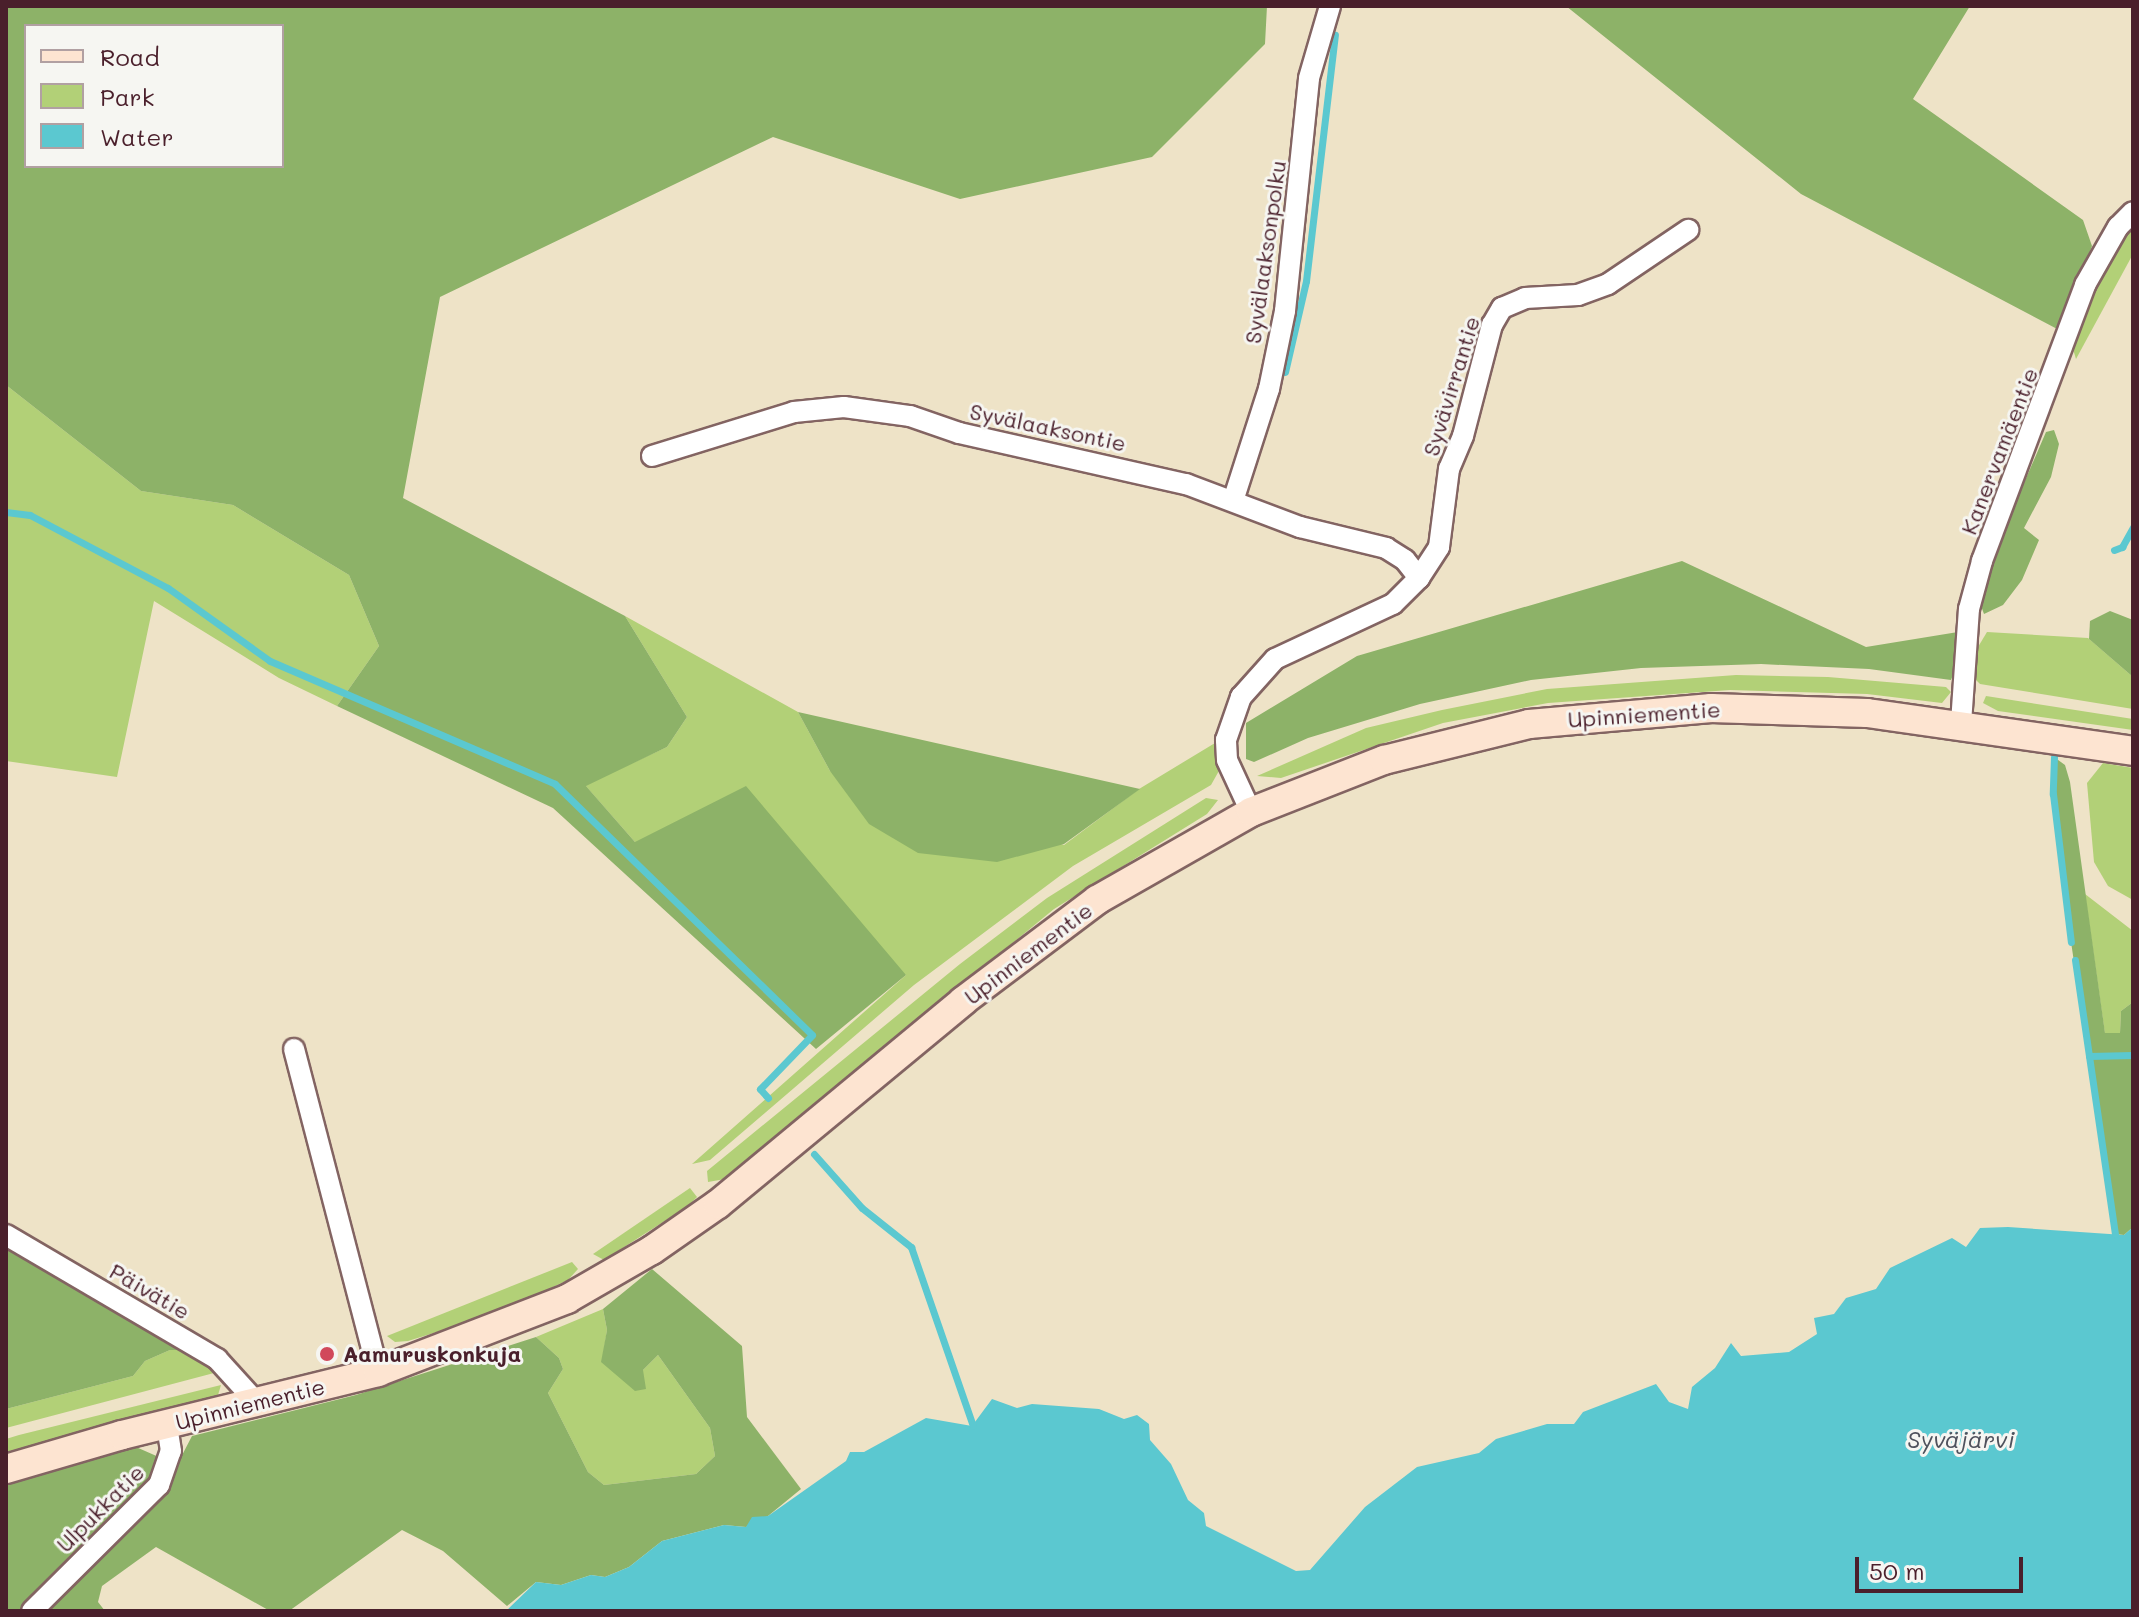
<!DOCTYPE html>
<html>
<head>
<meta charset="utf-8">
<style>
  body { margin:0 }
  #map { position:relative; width:2139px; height:1617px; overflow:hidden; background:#eee3c7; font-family:Mali,sans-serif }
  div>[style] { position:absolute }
  .green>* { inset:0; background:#b2d077 }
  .forest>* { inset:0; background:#8db268 }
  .water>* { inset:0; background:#5bc8d0 }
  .stream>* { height:7px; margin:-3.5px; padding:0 3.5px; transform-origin:3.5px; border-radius:3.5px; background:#5bc8d0 }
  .roads { filter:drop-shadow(2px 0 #836462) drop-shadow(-2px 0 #836462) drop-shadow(0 2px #836462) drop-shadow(0 -2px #836462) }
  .street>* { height:20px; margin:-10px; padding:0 10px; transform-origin:10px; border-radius:10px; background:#fff }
  .secondary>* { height:28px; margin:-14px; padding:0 14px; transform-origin:14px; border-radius:14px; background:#fde4d1 }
  .dots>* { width:22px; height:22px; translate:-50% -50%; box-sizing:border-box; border:4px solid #f6f6f2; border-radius:50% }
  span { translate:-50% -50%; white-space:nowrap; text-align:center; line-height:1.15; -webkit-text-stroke:6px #f6f6f2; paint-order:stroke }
  .street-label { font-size:22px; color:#4a1f2b }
  .poi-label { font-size:22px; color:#4a1f2b; font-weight:700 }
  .left { translate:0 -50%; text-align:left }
  .water-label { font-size:24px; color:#4f525d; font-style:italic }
  .frame { position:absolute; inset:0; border:8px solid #4a1f2b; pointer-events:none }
  .legend { position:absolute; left:24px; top:24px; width:260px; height:144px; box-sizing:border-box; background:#f6f6f2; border:2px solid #b1a0a2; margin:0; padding:10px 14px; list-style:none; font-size:24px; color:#4a1f2b }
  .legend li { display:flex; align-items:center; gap:16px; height:40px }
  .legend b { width:40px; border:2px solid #b1a0a2 }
  .scale { position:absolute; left:1855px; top:1557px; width:168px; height:36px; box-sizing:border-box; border:4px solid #4a1f2b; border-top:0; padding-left:10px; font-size:24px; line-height:28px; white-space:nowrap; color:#4a1f2b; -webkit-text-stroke:6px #f6f6f2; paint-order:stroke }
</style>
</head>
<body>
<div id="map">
  <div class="green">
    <div style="clip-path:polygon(2133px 217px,2133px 254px,2076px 359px,2070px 339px,2091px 284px)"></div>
    <div style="clip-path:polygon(6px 385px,141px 491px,233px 505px,349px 575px,379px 646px,337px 706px,279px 678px,154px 601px,117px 777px,6px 761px)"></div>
    <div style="clip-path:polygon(625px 616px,798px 712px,830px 771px,1064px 845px,1139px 789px,1215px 743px,1220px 769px,1211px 785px,1073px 866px,914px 985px,710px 1160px,692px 1164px,906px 975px,635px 842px,585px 785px,667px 747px,687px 717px)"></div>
    <div style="clip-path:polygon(1987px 632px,2088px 638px,2133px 677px,2133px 709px,1980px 684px,1974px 678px,1975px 652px)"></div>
    <div style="clip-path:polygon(1736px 675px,1828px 677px,1946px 687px,1951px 692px,1942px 703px,1867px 694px,1730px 690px,1548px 703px,1443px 723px,1281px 778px,1257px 776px,1366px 728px,1442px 710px,1547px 689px)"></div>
    <div style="clip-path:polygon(1986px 696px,2133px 719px,2133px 730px,1998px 711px,1983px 703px)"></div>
    <div style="clip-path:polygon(2103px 763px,2133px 768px,2133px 900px,2108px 886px,2094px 862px,2087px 783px)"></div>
    <div style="clip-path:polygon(1206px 798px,1218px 800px,1207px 814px,1054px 909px,725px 1179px,708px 1182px,707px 1171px,960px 964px,1047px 898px)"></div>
    <div style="clip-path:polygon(2085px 894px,2133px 931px,2133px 1002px,2121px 1011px,2120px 1033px,2105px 1034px)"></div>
    <div style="clip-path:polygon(690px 1188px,697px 1197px,688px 1206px,604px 1260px,593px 1254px)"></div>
    <div style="clip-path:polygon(572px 1262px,578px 1269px,568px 1280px,498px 1313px,408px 1341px,395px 1342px,387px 1336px)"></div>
    <div style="clip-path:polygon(603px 1309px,607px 1330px,602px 1362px,643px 1370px,658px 1355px,710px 1428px,715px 1456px,696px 1474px,604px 1485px,588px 1472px,548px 1393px,563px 1369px,559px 1358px,536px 1337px)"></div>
    <div style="clip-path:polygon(170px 1350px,187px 1350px,212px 1366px,214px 1373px,6px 1428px,6px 1409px,133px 1376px,145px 1361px)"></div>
    <div style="clip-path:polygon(221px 1385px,218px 1395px,6px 1452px,6px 1439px,19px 1435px)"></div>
  </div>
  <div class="forest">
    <div style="clip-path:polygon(evenodd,6px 6px,1267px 6px,1265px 44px,1152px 157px,960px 199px,773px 137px,440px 297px,403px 498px,625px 616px,687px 717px,667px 747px,586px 786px,635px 842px,746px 786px,906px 975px,816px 1049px,553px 808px,337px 706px,379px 646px,349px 575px,233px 505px,141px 491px,6px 385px,6px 6px,282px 26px,282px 166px,26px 166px,26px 26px,282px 26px)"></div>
    <div style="clip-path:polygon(1566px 6px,1970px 6px,1913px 99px,2083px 220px,2092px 246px,2061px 331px,1801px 194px)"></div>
    <div style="clip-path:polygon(2054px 430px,2059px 444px,2051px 477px,2024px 528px,2039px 540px,2022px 580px,2003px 605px,1984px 614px,1980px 603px,2005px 527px,2046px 432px)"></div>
    <div style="clip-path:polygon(1682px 561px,1866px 647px,1958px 632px,1957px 665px,1951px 680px,1869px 669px,1761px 664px,1641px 668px,1531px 680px,1420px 704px,1308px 738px,1254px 762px,1246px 759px,1246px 723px,1357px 656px)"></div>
    <div style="clip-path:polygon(2110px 611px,2133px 620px,2133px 677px,2089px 639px,2090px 621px)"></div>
    <div style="clip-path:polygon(798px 712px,1140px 789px,1064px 844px,997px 862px,918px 853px,869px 824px,830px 771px)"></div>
    <div style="clip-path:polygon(2054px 757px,2065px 765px,2070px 782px,2105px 1033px,2120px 1033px,2121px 1011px,2133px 1002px,2133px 1227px,2124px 1235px,2115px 1234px,2071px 942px,2053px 794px)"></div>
    <div style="clip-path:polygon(6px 1242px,187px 1350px,170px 1350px,145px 1361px,133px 1376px,6px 1409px)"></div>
    <div style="clip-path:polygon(652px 1269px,742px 1346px,747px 1417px,801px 1489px,768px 1516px,746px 1527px,724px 1525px,662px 1541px,629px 1567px,605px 1577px,591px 1575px,561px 1585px,536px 1582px,507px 1606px,443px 1551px,402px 1530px,289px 1611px,270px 1611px,156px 1547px,102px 1586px,98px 1602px,105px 1611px,45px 1611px,165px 1488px,192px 1436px,356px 1395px,536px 1337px,559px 1358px,563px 1369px,548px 1393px,588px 1472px,604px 1485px,696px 1474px,715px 1456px,710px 1428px,658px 1355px,643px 1370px,646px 1389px,635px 1391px,601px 1362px,607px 1330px,603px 1309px)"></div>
    <div style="clip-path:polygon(136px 1447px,161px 1458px,146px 1493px,97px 1529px,20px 1611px,6px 1611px,6px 1484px)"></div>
  </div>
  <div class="water">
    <div style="clip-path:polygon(2008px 1227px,2124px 1235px,2133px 1227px,2133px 1611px,506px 1611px,536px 1582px,561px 1585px,591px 1575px,605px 1577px,629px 1567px,662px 1541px,724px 1525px,746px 1527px,752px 1517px,768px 1516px,846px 1461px,850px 1452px,864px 1452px,926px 1418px,972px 1426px,992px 1399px,1017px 1408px,1032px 1404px,1099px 1409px,1124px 1419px,1137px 1415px,1149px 1424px,1150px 1440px,1171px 1464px,1188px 1500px,1204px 1513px,1206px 1526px,1296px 1571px,1310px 1570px,1365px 1507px,1417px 1467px,1479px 1453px,1496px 1439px,1547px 1424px,1574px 1424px,1583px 1412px,1656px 1384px,1669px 1402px,1688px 1409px,1692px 1387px,1715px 1368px,1731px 1343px,1741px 1356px,1789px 1352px,1817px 1334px,1814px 1318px,1834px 1314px,1846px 1298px,1876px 1289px,1890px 1268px,1952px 1238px,1966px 1247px,1980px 1228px)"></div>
  </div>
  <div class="stream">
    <div style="left:1285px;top:372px;width:93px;rotate:-77deg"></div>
    <div style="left:1306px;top:281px;width:248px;rotate:-83.3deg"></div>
    <div style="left:6px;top:512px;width:24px;rotate:7deg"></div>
    <div style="left:30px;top:515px;width:156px;rotate:27.9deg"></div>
    <div style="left:168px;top:588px;width:125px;rotate:35.6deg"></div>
    <div style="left:270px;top:661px;width:310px;rotate:23.3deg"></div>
    <div style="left:555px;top:784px;width:359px;rotate:44.3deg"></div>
    <div style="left:812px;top:1035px;width:75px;rotate:133.9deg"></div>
    <div style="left:760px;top:1089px;width:12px;rotate:48deg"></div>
    <div style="left:2114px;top:550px;width:9px;rotate:-21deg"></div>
    <div style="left:2122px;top:547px;width:23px;rotate:-61deg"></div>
    <div style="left:2054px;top:757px;width:37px;rotate:92deg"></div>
    <div style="left:2053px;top:794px;width:149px;rotate:83.1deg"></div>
    <div style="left:2075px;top:960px;width:277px;rotate:81.7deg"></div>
    <div style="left:2089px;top:1056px;width:44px;rotate:-1.3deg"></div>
    <div style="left:814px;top:1154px;width:72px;rotate:48.4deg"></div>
    <div style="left:862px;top:1208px;width:63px;rotate:38.5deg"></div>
    <div style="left:911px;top:1247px;width:189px;rotate:70.9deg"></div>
  </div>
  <div class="roads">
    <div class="street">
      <div style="left:652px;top:456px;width:149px;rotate:-17.2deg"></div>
      <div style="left:794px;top:412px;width:50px;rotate:-5.7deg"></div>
      <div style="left:844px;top:407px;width:67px;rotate:7.8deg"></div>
      <div style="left:910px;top:416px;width:52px;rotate:19.1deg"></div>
      <div style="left:959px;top:433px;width:233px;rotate:12.7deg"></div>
      <div style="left:1186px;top:484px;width:122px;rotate:20.7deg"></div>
      <div style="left:1300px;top:527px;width:89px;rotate:13.7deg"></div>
      <div style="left:1386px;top:548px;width:22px;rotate:32deg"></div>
      <div style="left:1405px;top:560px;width:23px;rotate:52deg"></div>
      <div style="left:1233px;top:501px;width:118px;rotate:-72.2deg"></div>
      <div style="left:1269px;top:389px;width:80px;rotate:-78.4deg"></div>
      <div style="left:1285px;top:311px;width:234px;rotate:-84.1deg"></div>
      <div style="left:1309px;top:78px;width:75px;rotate:-73.7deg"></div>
      <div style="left:1961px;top:723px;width:114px;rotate:-86deg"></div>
      <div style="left:1969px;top:609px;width:50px;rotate:-74.8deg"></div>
      <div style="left:1982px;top:561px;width:295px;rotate:-69.5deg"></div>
      <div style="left:2085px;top:285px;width:67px;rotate:-60.4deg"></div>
      <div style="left:2118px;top:227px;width:21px;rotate:-45deg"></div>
      <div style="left:1251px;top:812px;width:57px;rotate:-114.8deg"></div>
      <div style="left:1227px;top:760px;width:20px;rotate:-93deg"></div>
      <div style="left:1226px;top:740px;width:46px;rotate:-70.8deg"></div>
      <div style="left:1241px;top:697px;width:51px;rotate:-48.2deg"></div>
      <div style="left:1275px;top:659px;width:130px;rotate:-25deg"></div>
      <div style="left:1393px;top:604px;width:37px;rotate:-45deg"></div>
      <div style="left:1419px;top:578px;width:37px;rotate:-57deg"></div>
      <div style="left:1439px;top:547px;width:79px;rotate:-82.7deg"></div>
      <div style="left:1449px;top:469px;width:36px;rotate:-67deg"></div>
      <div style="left:1463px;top:436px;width:115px;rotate:-75.4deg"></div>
      <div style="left:1492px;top:325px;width:20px;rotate:-60deg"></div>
      <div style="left:1502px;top:308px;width:25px;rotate:-23deg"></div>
      <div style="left:1525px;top:298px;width:53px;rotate:-3.2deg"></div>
      <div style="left:1578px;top:295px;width:32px;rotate:-20deg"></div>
      <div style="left:1608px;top:284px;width:97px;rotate:-34deg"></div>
      <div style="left:294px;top:1049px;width:334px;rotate:75.4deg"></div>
      <div style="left:6px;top:1235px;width:245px;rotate:30.4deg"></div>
      <div style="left:217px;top:1359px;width:61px;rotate:47.7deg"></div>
      <div style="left:32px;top:1611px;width:179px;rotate:-44.8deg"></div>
      <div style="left:159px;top:1485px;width:36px;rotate:-71deg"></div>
      <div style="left:171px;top:1451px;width:26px;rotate:-99deg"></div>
    </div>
    <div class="secondary">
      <div style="left:6px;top:1469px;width:121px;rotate:-16.3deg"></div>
      <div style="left:122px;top:1435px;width:264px;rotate:-13.8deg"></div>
      <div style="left:378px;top:1372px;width:203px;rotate:-21.1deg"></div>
      <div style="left:567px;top:1299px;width:98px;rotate:-30deg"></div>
      <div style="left:652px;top:1250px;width:80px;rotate:-34.9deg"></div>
      <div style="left:718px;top:1204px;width:318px;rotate:-39.6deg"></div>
      <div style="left:963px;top:1001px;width:168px;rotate:-37deg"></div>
      <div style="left:1097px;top:900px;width:177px;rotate:-29.7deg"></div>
      <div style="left:1251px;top:812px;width:143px;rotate:-21.4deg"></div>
      <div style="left:1384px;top:760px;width:149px;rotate:-13.9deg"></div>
      <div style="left:1529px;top:724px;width:183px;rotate:-5deg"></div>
      <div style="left:1711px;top:708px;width:156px;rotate:1.8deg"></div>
      <div style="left:1867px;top:713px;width:269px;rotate:8.1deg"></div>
    </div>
  </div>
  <div class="dots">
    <div style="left:327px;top:1354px;background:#d1495b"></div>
  </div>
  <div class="street-label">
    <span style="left:1265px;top:252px;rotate:-82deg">Syvälaaksonpolku</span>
    <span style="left:1451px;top:386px;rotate:-73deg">Syvävirrantie</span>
    <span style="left:1048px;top:427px;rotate:12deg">Syvälaaksontie</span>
    <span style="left:1999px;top:451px;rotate:-69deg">Kanervamäentie</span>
    <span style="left:1644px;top:714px;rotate:-4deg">Upinniementie</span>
    <span style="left:1028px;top:953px;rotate:-37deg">Upinniementie</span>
    <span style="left:150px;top:1291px;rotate:30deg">Päivätie</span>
    <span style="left:250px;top:1404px;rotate:-14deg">Upinniementie</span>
    <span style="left:100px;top:1508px;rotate:-45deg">Ulpukkatie</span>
  </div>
  <div class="poi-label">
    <span class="left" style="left:343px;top:1354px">Aamuruskonkuja</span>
  </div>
  <div class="water-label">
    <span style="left:1961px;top:1439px">Syväjärvi</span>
  </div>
  <div class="frame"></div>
  <ul class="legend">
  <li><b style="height:10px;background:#fde4d1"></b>Road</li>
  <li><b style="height:22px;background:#b2d077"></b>Park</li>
  <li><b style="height:22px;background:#5bc8d0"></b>Water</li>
  </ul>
  <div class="scale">50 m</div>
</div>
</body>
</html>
